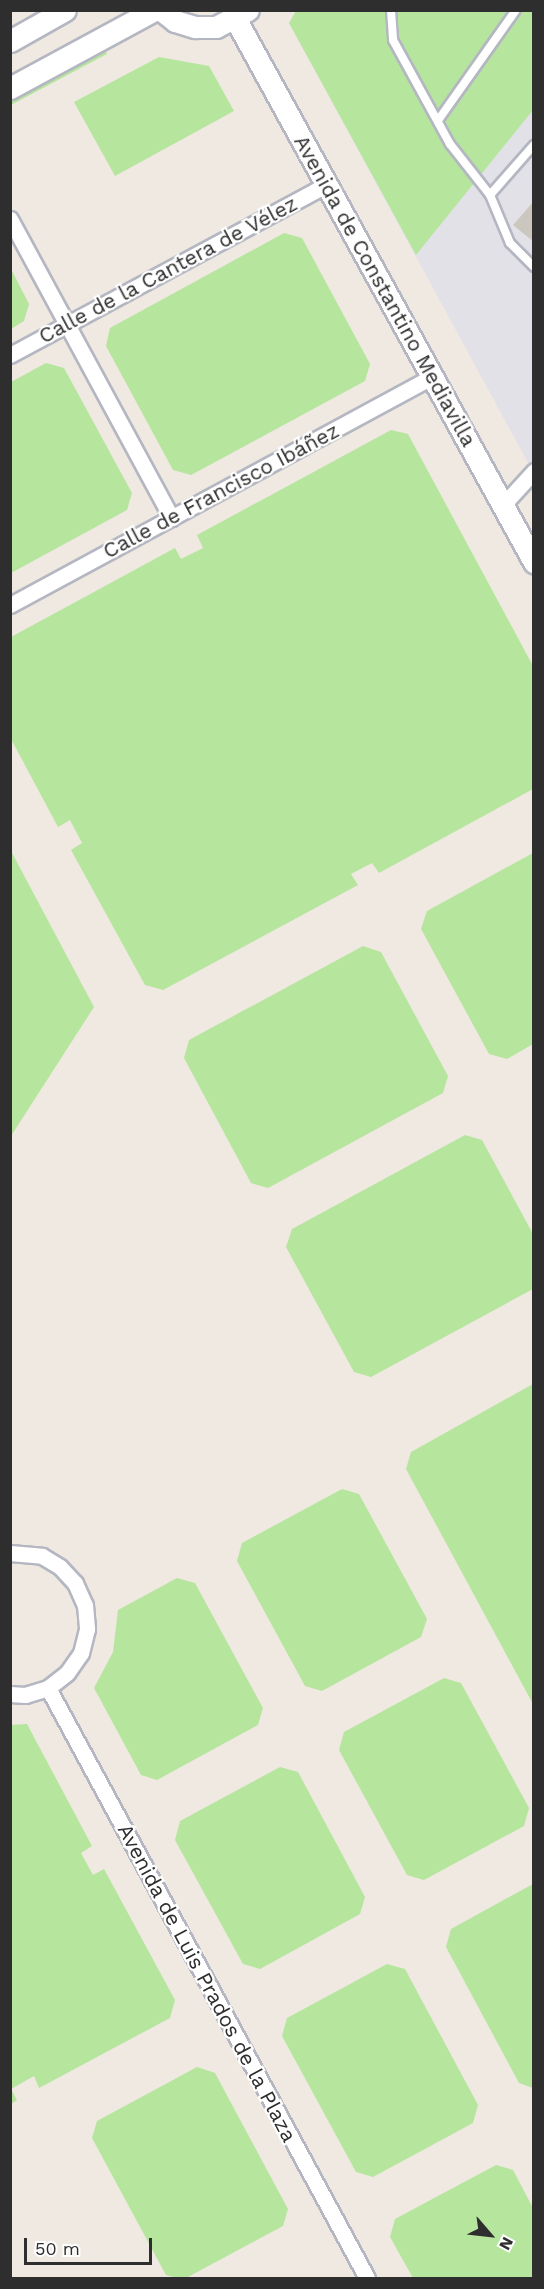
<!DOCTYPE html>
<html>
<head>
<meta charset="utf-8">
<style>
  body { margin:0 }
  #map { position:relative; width:544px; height:2289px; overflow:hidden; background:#efe9e1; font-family:"Work Sans",sans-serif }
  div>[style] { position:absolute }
  .industrial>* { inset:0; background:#e3e1e8 }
  .green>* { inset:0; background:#b6e59e }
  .building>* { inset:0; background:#cbc7bf }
  .roads { filter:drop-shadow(2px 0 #b4b7c1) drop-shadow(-2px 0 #b4b7c1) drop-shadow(0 2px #b4b7c1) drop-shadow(0 -2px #b4b7c1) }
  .lane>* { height:8px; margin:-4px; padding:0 4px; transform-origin:4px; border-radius:4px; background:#fff }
  .street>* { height:15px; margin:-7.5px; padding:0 7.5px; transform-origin:7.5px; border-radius:7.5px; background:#fff }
  .secondary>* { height:21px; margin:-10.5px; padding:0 10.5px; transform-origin:10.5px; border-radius:10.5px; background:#fff }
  span { translate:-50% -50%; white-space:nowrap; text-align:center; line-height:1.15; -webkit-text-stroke:4.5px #fff; paint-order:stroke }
  .street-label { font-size:21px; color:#2e2e2e }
  .frame { position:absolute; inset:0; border:12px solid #2e2e2e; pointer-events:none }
  .north { position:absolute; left:460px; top:2205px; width:60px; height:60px; -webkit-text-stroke:4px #fff; paint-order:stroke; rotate:118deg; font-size:16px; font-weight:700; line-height:24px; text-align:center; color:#2e2e2e }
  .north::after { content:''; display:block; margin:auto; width:21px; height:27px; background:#2e2e2e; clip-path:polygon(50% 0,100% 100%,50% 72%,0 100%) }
  .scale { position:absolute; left:24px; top:2238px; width:128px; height:27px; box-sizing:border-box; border:3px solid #2e2e2e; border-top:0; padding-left:8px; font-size:18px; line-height:21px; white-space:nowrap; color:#2e2e2e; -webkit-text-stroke:4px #fff; paint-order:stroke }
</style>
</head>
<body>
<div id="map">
  <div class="industrial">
    <div style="clip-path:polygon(296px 11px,533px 11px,533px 472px,289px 23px)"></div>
  </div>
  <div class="green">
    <div style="clip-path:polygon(296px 11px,533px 11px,533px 110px,416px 255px,289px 23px)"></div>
    <div style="clip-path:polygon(105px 50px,107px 54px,11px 105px,11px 101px)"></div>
    <div style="clip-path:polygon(159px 57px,209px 66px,234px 111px,115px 176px,74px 102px)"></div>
    <div style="clip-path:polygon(284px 233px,302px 238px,370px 364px,365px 381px,191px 475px,173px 470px,106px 346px,110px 328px)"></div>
    <div style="clip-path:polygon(11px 269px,29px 304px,24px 321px,11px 329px)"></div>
    <div style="clip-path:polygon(46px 363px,64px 368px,132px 493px,127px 510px,11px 573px,11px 382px)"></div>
    <div style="clip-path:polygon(391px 430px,408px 434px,533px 666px,533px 789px,379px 873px,372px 863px,351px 874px,358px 885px,163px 990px,145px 985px,71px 850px,82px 843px,70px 820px,58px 827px,11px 739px,11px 637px,175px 548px,181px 559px,203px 548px,197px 535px)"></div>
    <div style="clip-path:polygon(11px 851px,94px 1007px,11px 1136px,10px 1136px)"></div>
    <div style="clip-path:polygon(533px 853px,533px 1044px,507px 1059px,489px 1054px,421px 929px,427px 911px)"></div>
    <div style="clip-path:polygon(363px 946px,381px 952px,448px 1076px,443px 1093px,268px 1188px,251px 1183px,184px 1058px,189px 1040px)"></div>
    <div style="clip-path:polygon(465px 1135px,482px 1140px,533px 1234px,533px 1289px,371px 1377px,354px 1372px,286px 1247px,292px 1229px)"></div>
    <div style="clip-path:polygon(533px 1384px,533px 1704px,406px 1469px,411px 1452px)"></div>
    <div style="clip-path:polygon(342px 1489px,359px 1494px,427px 1619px,421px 1637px,322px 1691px,305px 1686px,237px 1561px,242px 1543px)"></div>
    <div style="clip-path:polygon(177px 1578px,195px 1583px,263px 1708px,258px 1725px,157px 1780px,141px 1775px,94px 1688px,113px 1652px,118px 1610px)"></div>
    <div style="clip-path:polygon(444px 1678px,461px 1683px,529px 1808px,524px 1826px,424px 1880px,407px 1875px,339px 1750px,344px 1732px)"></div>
    <div style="clip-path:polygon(27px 1724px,92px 1846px,81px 1853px,93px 1875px,104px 1869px,175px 2000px,170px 2018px,39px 2088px,34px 2076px,11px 2089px,17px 2100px,11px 2104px,10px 1725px)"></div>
    <div style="clip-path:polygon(280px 1767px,298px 1772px,365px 1897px,360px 1914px,260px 1969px,243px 1964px,175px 1840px,180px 1821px)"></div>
    <div style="clip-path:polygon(533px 1884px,533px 2088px,519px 2083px,446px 1947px,451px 1929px)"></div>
    <div style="clip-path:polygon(387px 1964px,405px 1969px,478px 2105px,473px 2123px,373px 2177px,356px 2172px,282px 2036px,287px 2018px)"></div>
    <div style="clip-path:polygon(197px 2067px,215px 2073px,288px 2209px,283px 2226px,186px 2278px,178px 2278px,166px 2275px,92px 2138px,97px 2121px)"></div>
    <div style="clip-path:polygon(496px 2165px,513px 2170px,533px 2208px,533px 2278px,413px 2278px,390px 2237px,395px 2219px)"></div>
  </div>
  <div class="building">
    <div style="clip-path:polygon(534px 201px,534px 242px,513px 225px)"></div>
  </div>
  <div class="roads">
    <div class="lane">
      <div style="left:391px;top:10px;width:30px;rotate:86deg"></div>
      <div style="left:393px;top:40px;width:119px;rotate:61.3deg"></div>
      <div style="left:450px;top:144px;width:65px;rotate:51.9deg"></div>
      <div style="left:490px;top:195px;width:52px;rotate:67.4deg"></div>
      <div style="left:510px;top:243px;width:34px;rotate:45deg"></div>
      <div style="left:439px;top:119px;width:133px;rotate:-54.8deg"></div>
      <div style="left:490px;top:195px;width:67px;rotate:-48.7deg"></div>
    </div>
    <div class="street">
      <div style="left:10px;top:219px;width:340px;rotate:61.6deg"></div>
      <div style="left:10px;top:355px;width:359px;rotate:-28.3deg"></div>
      <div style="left:503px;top:505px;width:46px;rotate:-47.6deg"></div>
      <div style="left:10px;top:605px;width:480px;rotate:-28.4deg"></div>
      <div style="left:10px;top:1553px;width:32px;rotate:5deg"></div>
      <div style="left:42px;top:1556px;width:21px;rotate:31deg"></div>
      <div style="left:60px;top:1567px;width:22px;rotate:47deg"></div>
      <div style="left:75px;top:1583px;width:24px;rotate:66deg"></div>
      <div style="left:85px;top:1605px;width:24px;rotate:85deg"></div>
      <div style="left:87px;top:1629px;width:25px;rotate:104deg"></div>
      <div style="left:81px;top:1653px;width:24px;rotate:125deg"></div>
      <div style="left:67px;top:1673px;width:24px;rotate:142deg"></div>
      <div style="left:48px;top:1688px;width:24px;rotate:163deg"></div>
      <div style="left:25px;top:1695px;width:15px;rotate:-176deg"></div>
      <div style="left:48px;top:1688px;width:671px;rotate:61.6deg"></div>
    </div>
    <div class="secondary">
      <div style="left:161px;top:10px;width:18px;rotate:38deg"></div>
      <div style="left:175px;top:21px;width:21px;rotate:17deg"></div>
      <div style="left:195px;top:27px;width:21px"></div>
      <div style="left:216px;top:27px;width:36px;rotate:-28deg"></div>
      <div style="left:236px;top:20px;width:619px;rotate:61.2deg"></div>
      <div style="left:10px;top:41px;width:63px;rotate:-29.4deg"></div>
      <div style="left:10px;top:88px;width:164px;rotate:-28.4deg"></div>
    </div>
  </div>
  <div class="street-label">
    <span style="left:168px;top:270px;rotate:-28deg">Calle de la Cantera de Vélez</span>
    <span style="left:385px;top:291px;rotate:61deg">Avenida de Constantino Mediavilla</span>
    <span style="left:221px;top:491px;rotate:-28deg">Calle de Francisco Ibáñez</span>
    <span style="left:207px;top:1983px;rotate:62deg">Avenida de Luis Prados de la Plaza</span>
  </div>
  <div class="frame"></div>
  <div class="north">N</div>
  <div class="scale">50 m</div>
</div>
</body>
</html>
